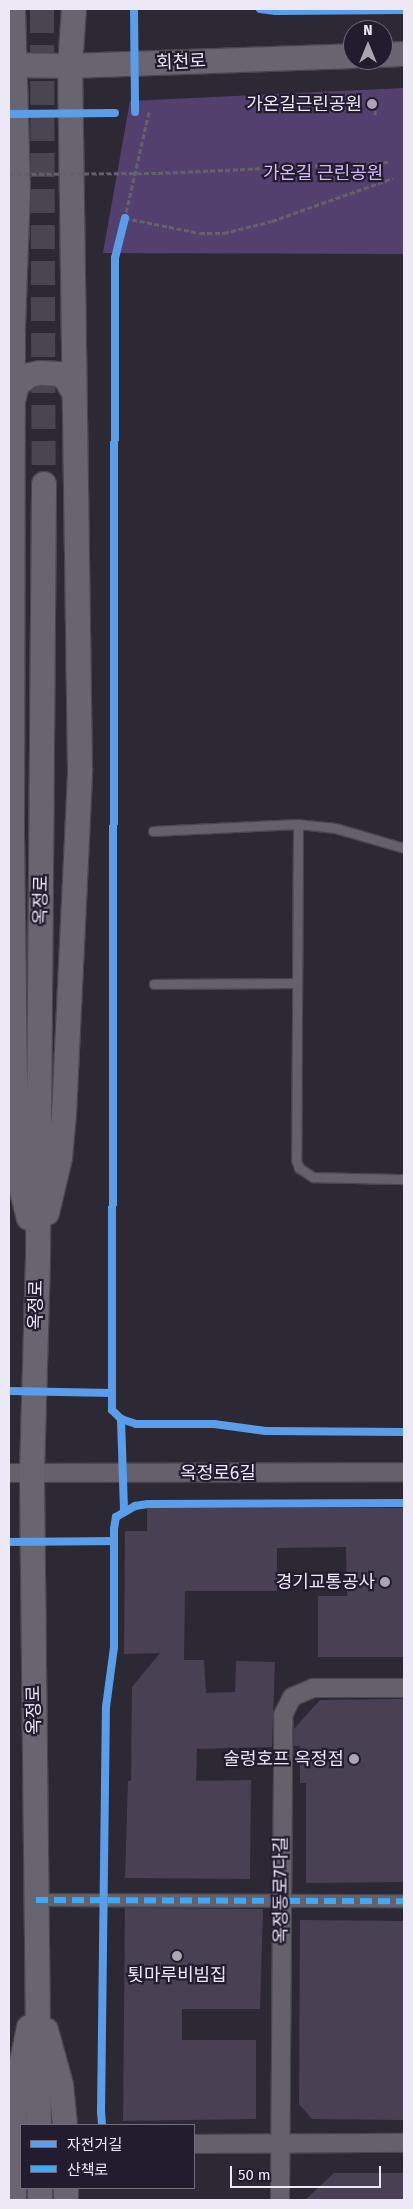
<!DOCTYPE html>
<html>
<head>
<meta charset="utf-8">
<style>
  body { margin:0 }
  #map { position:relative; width:413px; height:2209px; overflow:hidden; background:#2d2934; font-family:"Fira Sans","Noto Sans KR",sans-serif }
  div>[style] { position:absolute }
  .green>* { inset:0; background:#54406e }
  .building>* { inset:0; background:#494054 }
  .secondary-tunnel>* { height:24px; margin-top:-12px; transform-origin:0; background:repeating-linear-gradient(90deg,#4a4651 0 24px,transparent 0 36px) }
  .path>* { height:3px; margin-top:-1.5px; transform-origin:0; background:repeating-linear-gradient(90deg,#64616a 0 5px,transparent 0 7.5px) }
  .roads { filter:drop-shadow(1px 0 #49464f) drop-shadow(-1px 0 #49464f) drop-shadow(0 1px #49464f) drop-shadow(0 -1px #49464f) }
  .service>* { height:9px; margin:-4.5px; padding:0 4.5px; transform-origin:4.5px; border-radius:4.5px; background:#64616a }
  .pedestrian>* { height:12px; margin:-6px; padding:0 6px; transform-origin:6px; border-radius:6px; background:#64616a }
  .minor>* { height:18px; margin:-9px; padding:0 9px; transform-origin:9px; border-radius:9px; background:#64616a }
  .secondary>* { height:24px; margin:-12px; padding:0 12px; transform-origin:12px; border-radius:12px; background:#696570 }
  .path-bridge>* { height:3px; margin-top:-1.5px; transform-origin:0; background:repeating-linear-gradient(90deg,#64616a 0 5px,transparent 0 7.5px) }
  .quiet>* { height:6px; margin-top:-3px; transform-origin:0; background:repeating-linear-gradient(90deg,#3fa9f5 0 12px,transparent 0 18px) }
  .cycleway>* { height:8px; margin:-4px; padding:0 4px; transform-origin:4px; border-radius:4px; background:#5a9eea }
  .dots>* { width:14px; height:14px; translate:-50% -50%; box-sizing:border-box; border:2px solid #231b2e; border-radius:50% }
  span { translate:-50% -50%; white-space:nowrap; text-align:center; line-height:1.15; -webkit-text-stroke:4.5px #231b2e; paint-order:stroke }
  .street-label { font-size:18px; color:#ede8f5 }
  .poi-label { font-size:18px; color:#ede8f5 }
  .right { translate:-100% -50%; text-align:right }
  .park-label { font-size:18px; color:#d3b9fa }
  .frame { position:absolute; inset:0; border:10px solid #ede8f5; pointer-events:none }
  .legend { position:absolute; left:20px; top:2124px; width:175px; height:65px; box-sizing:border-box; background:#231b2e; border:1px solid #746d7e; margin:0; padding:6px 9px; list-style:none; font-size:15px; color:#ede8f5 }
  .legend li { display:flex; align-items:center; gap:10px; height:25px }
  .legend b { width:25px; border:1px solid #746d7e }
  .north { position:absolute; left:343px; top:20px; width:50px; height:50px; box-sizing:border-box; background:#231b2e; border:1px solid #746d7e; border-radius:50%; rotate:0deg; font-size:14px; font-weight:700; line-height:20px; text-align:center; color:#ede8f5 }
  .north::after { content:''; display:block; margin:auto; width:18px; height:22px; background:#aaa5b1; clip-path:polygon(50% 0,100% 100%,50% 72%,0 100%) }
  .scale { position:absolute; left:230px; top:2166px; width:151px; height:22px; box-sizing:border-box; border:2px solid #ede8f5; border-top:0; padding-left:6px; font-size:15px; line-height:18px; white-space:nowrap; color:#ede8f5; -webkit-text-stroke:4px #231b2e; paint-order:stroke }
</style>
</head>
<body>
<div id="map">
  <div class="green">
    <div style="clip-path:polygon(404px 88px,404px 254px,103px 253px,130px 101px)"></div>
  </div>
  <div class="building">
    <div style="clip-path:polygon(147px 1508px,404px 1508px,404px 1657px,318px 1657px,318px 1596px,347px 1596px,346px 1547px,277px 1548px,277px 1591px,185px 1591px,184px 1660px,204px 1660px,206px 1693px,235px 1692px,236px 1661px,275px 1662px,272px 1747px,197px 1749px,196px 1781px,251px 1780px,250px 1879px,125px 1878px,128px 1781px,131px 1781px,132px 1687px,160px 1653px,124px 1654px,125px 1531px,147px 1531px)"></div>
    <div style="clip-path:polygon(404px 1699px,404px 1882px,306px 1883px,306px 1783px,300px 1783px,300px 1746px,293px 1746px,294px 1729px,320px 1700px)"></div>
    <div style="clip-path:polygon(125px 1908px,263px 1909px,260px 2009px,182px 2009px,182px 2040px,256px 2040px,256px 2119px,123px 2121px)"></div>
    <div style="clip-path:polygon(300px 1920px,404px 1921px,404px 2120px,312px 2119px,299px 2104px)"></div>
    <div style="clip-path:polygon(334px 2173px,404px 2173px,404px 2200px,305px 2200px)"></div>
  </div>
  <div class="secondary-tunnel">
    <div style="left:42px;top:9px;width:475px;rotate:89.8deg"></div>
  </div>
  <div class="path">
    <div style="left:149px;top:112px;width:109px;rotate:102.8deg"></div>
    <div style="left:125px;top:218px;width:76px;rotate:11.3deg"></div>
    <div style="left:200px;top:233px;width:24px"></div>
    <div style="left:224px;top:233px;width:49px;rotate:-14deg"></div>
    <div style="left:272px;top:221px;width:128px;rotate:-19.6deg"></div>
    <div style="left:375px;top:115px;width:10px;rotate:-84deg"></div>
    <div style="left:158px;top:173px;width:232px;rotate:-2.7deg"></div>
  </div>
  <div class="roads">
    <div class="service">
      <div style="left:153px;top:831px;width:145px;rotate:-2.8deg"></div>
      <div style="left:404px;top:848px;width:72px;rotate:-163.8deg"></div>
      <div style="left:335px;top:828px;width:37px;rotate:-174deg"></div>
      <div style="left:298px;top:824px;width:336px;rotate:90.3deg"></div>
      <div style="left:296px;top:1160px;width:9px;rotate:69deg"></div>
      <div style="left:299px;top:1168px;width:17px;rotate:33deg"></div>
      <div style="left:313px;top:1177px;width:91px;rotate:1.3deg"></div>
      <div style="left:154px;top:984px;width:142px;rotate:-0.4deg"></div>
    </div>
    <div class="pedestrian">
      <div style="left:36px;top:1900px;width:368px;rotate:0.2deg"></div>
    </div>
    <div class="minor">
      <div style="left:9px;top:1473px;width:395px;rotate:-0.1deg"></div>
      <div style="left:194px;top:2144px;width:210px;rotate:-0.3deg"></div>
      <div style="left:280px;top:2200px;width:485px;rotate:-89.6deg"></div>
      <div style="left:283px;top:1715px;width:20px;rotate:-63deg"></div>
      <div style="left:292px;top:1697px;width:23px;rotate:-23deg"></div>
      <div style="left:313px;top:1688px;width:91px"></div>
    </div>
    <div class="secondary">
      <div style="left:13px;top:9px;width:181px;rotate:88.4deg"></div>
      <div style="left:18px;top:190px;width:136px;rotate:92.1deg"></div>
      <div style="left:13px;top:326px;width:508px;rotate:90.11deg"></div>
      <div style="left:12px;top:834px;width:242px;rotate:89.3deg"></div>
      <div style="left:15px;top:1076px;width:111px;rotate:86.9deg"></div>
      <div style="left:21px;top:1187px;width:32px;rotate:76deg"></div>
      <div style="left:383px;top:55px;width:21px;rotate:-3deg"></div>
      <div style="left:9px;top:65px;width:61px;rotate:0.9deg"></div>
      <div style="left:70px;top:66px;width:283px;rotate:-2deg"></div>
      <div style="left:14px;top:397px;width:12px;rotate:-76deg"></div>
      <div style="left:17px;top:385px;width:16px;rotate:-38deg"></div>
      <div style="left:30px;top:375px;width:10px;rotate:-11deg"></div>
      <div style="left:40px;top:373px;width:19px;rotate:3deg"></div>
      <div style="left:59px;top:374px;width:9px;rotate:36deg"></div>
      <div style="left:66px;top:379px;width:16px;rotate:60deg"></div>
      <div style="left:47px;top:1213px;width:57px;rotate:-76.7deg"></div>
      <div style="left:60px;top:1158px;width:44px;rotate:-84.8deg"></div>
      <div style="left:64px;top:1114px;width:345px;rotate:-87.3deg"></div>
      <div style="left:80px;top:769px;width:703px;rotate:-90.81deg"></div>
      <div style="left:70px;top:66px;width:57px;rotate:-86deg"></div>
      <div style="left:46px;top:2030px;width:57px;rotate:74.7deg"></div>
      <div style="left:61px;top:2085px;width:40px;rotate:84.3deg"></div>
      <div style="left:39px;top:2125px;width:652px;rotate:-90.62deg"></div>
      <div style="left:32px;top:1473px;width:219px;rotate:-88.4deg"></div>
      <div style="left:38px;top:1254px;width:770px;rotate:-89.55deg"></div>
      <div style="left:66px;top:2188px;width:12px;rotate:90deg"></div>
      <div style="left:14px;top:2200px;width:103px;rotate:-89.4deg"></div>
      <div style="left:15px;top:2097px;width:71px;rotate:-78.7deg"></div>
      <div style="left:40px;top:2200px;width:12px;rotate:-90deg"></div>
    </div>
  </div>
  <div class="path-bridge">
    <div style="left:9px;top:174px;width:149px;rotate:-0.4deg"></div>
  </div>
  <div class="quiet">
    <div style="left:36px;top:1900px;width:368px;rotate:0.2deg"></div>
  </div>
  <div class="cycleway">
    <div style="left:134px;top:9px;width:103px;rotate:89.4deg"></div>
    <div style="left:260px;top:9px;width:16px;rotate:7deg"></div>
    <div style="left:276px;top:11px;width:128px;rotate:-0.4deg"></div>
    <div style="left:9px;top:114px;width:106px;rotate:-0.5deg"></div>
    <div style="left:125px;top:218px;width:41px;rotate:104deg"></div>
    <div style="left:115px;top:258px;width:1152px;rotate:90.15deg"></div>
    <div style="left:112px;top:1410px;width:13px;rotate:45deg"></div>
    <div style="left:121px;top:1419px;width:16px;rotate:18deg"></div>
    <div style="left:136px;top:1424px;width:78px"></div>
    <div style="left:214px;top:1424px;width:52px;rotate:7.7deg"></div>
    <div style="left:266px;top:1431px;width:138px;rotate:0.4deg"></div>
    <div style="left:9px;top:1391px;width:103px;rotate:1.1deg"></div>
    <div style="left:121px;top:1419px;width:92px;rotate:88.1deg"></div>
    <div style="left:9px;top:1542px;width:105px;rotate:-0.5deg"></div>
    <div style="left:102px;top:2125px;width:13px;rotate:-94deg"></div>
    <div style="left:101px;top:2112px;width:405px;rotate:-89.3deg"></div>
    <div style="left:106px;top:1707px;width:61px;rotate:-82.4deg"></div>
    <div style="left:114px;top:1647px;width:118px;rotate:-90deg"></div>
    <div style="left:114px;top:1529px;width:12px;rotate:-81deg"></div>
    <div style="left:116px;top:1517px;width:22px;rotate:-30deg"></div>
    <div style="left:135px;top:1506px;width:13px;rotate:-9deg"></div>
    <div style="left:148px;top:1504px;width:256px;rotate:-0.2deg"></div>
  </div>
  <div class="dots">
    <div style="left:372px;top:104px;background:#aaa5b1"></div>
    <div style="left:385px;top:1582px;background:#aaa5b1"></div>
    <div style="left:354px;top:1759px;background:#aaa5b1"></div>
    <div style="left:177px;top:1956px;background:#aaa5b1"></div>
  </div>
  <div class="street-label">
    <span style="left:181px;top:62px;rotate:-2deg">회천로</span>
    <span style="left:41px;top:900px;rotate:-89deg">옥정로</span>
    <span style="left:36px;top:1305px;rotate:-89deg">옥정로</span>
    <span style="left:218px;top:1473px">옥정로6길</span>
    <span style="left:34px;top:1710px;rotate:-91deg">옥정로</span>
    <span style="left:281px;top:1890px;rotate:-90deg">옥정동로7다길</span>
  </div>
  <div class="poi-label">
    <span class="right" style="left:362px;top:104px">가온길근린공원</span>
    <span class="right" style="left:375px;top:1582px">경기교통공사</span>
    <span class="right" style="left:344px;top:1759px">술렁호프 옥정점</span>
    <span style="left:177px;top:1975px">툇마루비빔집</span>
  </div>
  <div class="park-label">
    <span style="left:323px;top:173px">가온길 근린공원</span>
  </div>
  <div class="frame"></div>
  <ul class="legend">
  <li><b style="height:6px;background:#5a9eea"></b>자전거길</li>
  <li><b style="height:6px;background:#3fa9f5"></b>산책로</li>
  </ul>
  <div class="north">N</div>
  <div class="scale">50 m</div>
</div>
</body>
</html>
